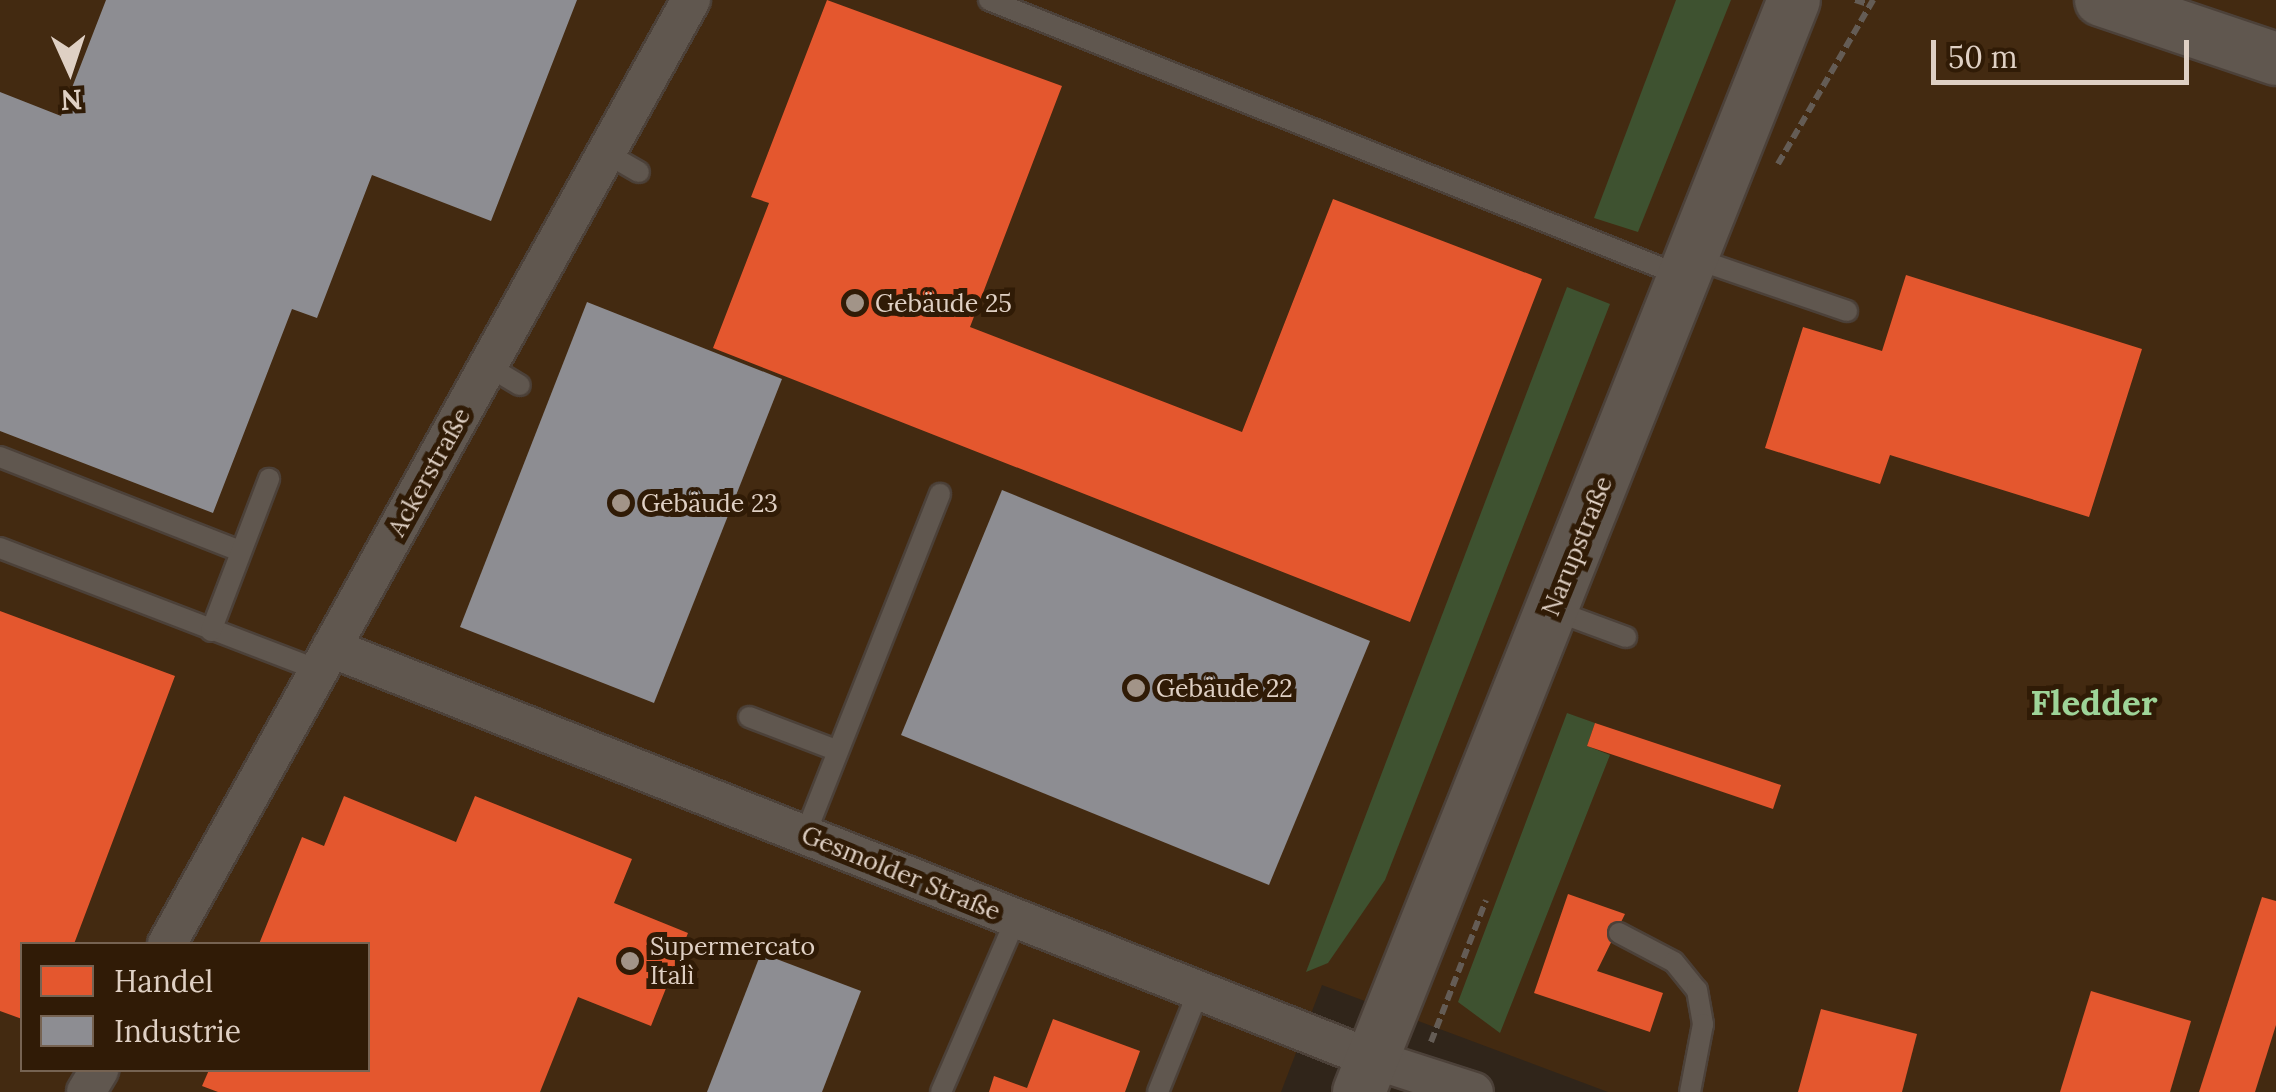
<!DOCTYPE html>
<html>
<head>
<meta charset="utf-8">
<style>
  body { margin:0 }
  #map { position:relative; width:2276px; height:1092px; overflow:hidden; background:#30251a; font-family:Lora,serif }
  div>[style] { position:absolute }
  .built>* { inset:0; background:#432a11 }
  .green>* { inset:0; background:#3e5230 }
  .shops>* { inset:0; background:#e4572e }
  .industry>* { inset:0; background:#8d8d92 }
  .path>* { height:6px; margin-top:-3px; transform-origin:0; background:repeating-linear-gradient(90deg,#645c55 0 10px,transparent 0 15px) }
  .roads { filter:drop-shadow(2px 0 #4c4139) drop-shadow(-2px 0 #4c4139) drop-shadow(0 2px #4c4139) drop-shadow(0 -2px #4c4139) }
  .lane>* { height:20px; margin:-10px; padding:0 10px; transform-origin:10px; border-radius:10px; background:#60574f }
  .street>* { height:38px; margin:-19px; padding:0 19px; transform-origin:19px; border-radius:19px; background:#60574f }
  .secondary>* { height:52px; margin:-26px; padding:0 26px; transform-origin:26px; border-radius:26px; background:#60574f }
  .dots>* { width:28px; height:28px; translate:-50% -50%; box-sizing:border-box; border:5px solid #301b06; border-radius:50% }
  span { translate:-50% -50%; white-space:nowrap; text-align:center; line-height:1.15; -webkit-text-stroke:10px #301b06; paint-order:stroke }
  .poi-label { font-size:25px; color:#dfd0c4 }
  .left { translate:0 -50%; text-align:left }
  .street-label { font-size:25px; color:#dfd0c4 }
  .district-label { font-size:35px; color:#9ed498; font-weight:700 }
  .legend { position:absolute; left:20px; top:942px; width:350px; height:130px; box-sizing:border-box; background:#301b06; border:2px solid #766352; margin:0; padding:12px 18px; list-style:none; font-size:30px; color:#dfd0c4 }
  .legend li { display:flex; align-items:center; gap:20px; height:50px }
  .legend b { width:50px; border:2px solid #766352 }
  .north { position:absolute; left:20px; top:20px; width:100px; height:100px; -webkit-text-stroke:8px #301b06; paint-order:stroke; rotate:177deg; font-size:28px; font-weight:700; line-height:40px; text-align:center; color:#dfd0c4 }
  .north::after { content:''; display:block; margin:auto; width:35px; height:45px; background:#dfd0c4; clip-path:polygon(50% 0,100% 100%,50% 72%,0 100%) }
  .scale { position:absolute; left:1931px; top:40px; width:258px; height:45px; box-sizing:border-box; border:5px solid #dfd0c4; border-top:0; padding-left:12px; font-size:30px; line-height:35px; white-space:nowrap; color:#dfd0c4; -webkit-text-stroke:8px #301b06; paint-order:stroke }
</style>
</head>
<body>
<div id="map">
  <div class="built">
    <div style="clip-path:polygon(evenodd,0 0,2276px 0,2276px 1092px,1608px 1092px,1322px 985px,1281px 1092px,0 1092px,0 0,22px 944px,368px 944px,368px 1070px,22px 1070px,22px 944px)"></div>
  </div>
  <div class="green">
    <div style="clip-path:polygon(1676px 0,1731px 0,1638px 232px,1594px 218px)"></div>
    <div style="clip-path:polygon(1567px 287px,1610px 304px,1385px 880px,1328px 963px,1306px 972px)"></div>
    <div style="clip-path:polygon(1567px 713px,1595px 723px,1587px 746px,1610px 755px,1500px 1033px,1458px 1002px)"></div>
  </div>
  <div class="shops">
    <div style="clip-path:polygon(827px 0,1062px 86px,970px 327px,1242px 432px,1333px 199px,1542px 279px,1410px 622px,713px 348px,769px 203px,751px 197px)"></div>
    <div style="clip-path:polygon(1906px 275px,2142px 349px,2089px 517px,1890px 455px,1880px 484px,1765px 448px,1803px 327px,1882px 351px)"></div>
    <div style="clip-path:polygon(0 611px,175px 676px,74px 944px,22px 944px,22px 1019px,0 1011px)"></div>
    <div style="clip-path:polygon(1595px 723px,1781px 785px,1773px 809px,1587px 746px)"></div>
    <div style="clip-path:polygon(344px 796px,456px 842px,475px 796px,632px 859px,614px 903px,688px 933px,651px 1026px,578px 997px,540px 1092px,218px 1092px,202px 1086px,209px 1070px,368px 1070px,368px 944px,259px 944px,302px 837px,324px 846px)"></div>
    <div style="clip-path:polygon(1568px 894px,1625px 914px,1597px 971px,1663px 993px,1650px 1032px,1534px 993px)"></div>
    <div style="clip-path:polygon(2262px 897px,2276px 901px,2276px 1025px,2255px 1092px,2199px 1092px)"></div>
    <div style="clip-path:polygon(2091px 991px,2191px 1021px,2170px 1092px,2060px 1092px)"></div>
    <div style="clip-path:polygon(1821px 1009px,1917px 1034px,1902px 1092px,1798px 1092px)"></div>
    <div style="clip-path:polygon(1053px 1019px,1140px 1051px,1125px 1092px,989px 1092px,994px 1076px,1027px 1088px)"></div>
  </div>
  <div class="industry">
    <div style="clip-path:polygon(106px 0,577px 0,491px 221px,372px 175px,317px 318px,292px 309px,213px 513px,0 431px,0 92px,61px 116px)"></div>
    <div style="clip-path:polygon(587px 302px,782px 379px,654px 703px,460px 627px)"></div>
    <div style="clip-path:polygon(1002px 490px,1370px 641px,1269px 885px,901px 735px)"></div>
    <div style="clip-path:polygon(761px 953px,861px 991px,822px 1092px,707px 1092px)"></div>
  </div>
  <div class="path">
    <div style="left:1855px;top:0;width:16px;rotate:18deg"></div>
    <div style="left:1778px;top:164px;width:190px;rotate:-59.9deg"></div>
    <div style="left:1431px;top:1042px;width:152px;rotate:-68.8deg"></div>
  </div>
  <div class="roads">
    <div class="lane">
      <div style="left:989px;top:0;width:746px;rotate:21.72deg"></div>
      <div style="left:606px;top:153px;width:38px;rotate:30deg"></div>
      <div style="left:1693px;top:258px;width:163px;rotate:19deg"></div>
      <div style="left:488px;top:366px;width:37px;rotate:31deg"></div>
      <div style="left:0;top:457px;width:258px;rotate:21.4deg"></div>
      <div style="left:0;top:548px;width:341px;rotate:21deg"></div>
      <div style="left:1553px;top:610px;width:78px;rotate:20.3deg"></div>
      <div style="left:211px;top:631px;width:163px;rotate:-69.1deg"></div>
      <div style="left:749px;top:717px;width:95px;rotate:20.9deg"></div>
      <div style="left:805px;top:835px;width:367px;rotate:-68.4deg"></div>
      <div style="left:1619px;top:933px;width:62px;rotate:27.8deg"></div>
      <div style="left:1674px;top:962px;width:36px;rotate:51deg"></div>
      <div style="left:1697px;top:990px;width:35px;rotate:80deg"></div>
      <div style="left:1703px;top:1024px;width:69px;rotate:100.8deg"></div>
      <div style="left:941px;top:1092px;width:189px;rotate:-66.6deg"></div>
      <div style="left:1158px;top:1092px;width:110px;rotate:-68.1deg"></div>
    </div>
    <div class="street">
      <div style="left:331px;top:648px;width:1119px;rotate:21.54deg"></div>
      <div style="left:1372px;top:1059px;width:107px;rotate:17.9deg"></div>
      <div style="left:167px;top:944px;width:1080px;rotate:-60.97deg"></div>
      <div style="left:86px;top:1092px;width:26px;rotate:-59deg"></div>
    </div>
    <div class="secondary">
      <div style="left:2101px;top:0;width:185px;rotate:18.6deg"></div>
      <div style="left:1359px;top:1092px;width:1175px;rotate:-68.28deg"></div>
    </div>
  </div>
  <div class="dots">
    <div style="left:855px;top:303px;background:#a29488"></div>
    <div style="left:621px;top:503px;background:#a29488"></div>
    <div style="left:1136px;top:688px;background:#a29488"></div>
    <div style="left:630px;top:961px;background:#a29488"></div>
  </div>
  <div class="poi-label">
    <span class="left" style="left:875px;top:303px">Gebäude 25</span>
    <span class="left" style="left:641px;top:503px">Gebäude 23</span>
    <span class="left" style="left:1156px;top:688px">Gebäude 22</span>
    <span class="left" style="left:650px;top:961px">Supermercato<br>Italì</span>
  </div>
  <div class="street-label">
    <span style="left:429px;top:472px;rotate:-61deg">Ackerstraße</span>
    <span style="left:1577px;top:546px;rotate:-68deg">Narupstraße</span>
    <span style="left:901px;top:873px;rotate:22deg">Gesmolder Straße</span>
  </div>
  <div class="district-label">
    <span style="left:2094px;top:703px">Fledder</span>
  </div>
  <ul class="legend">
  <li><b style="height:28px;background:#e4572e"></b>Handel</li>
  <li><b style="height:28px;background:#8d8d92"></b>Industrie</li>
  </ul>
  <div class="north">N</div>
  <div class="scale">50 m</div>
</div>
</body>
</html>
